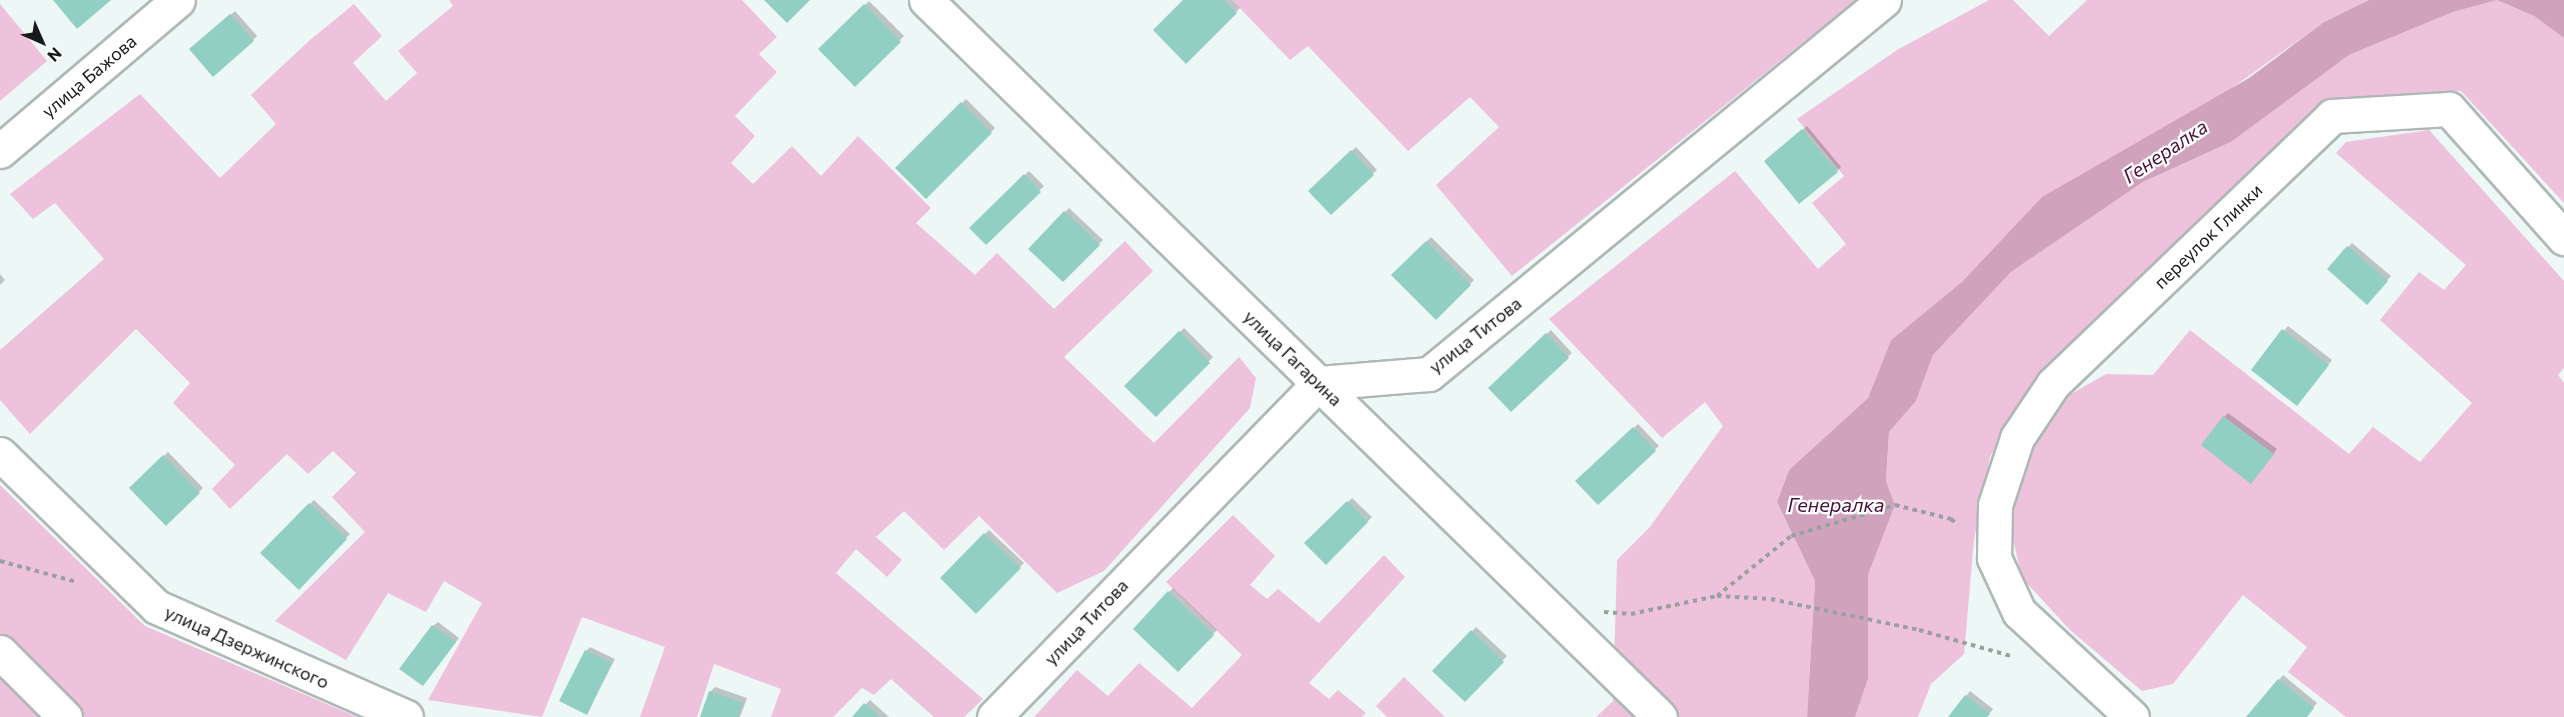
<!DOCTYPE html>
<html>
<head>
<meta charset="utf-8">
<style>
  body { margin:0 }
  #map { position:relative; width:2564px; height:717px; overflow:hidden; background:#edf7f5; font-family:Commissioner,sans-serif }
  div>[style] { position:absolute }
  .green>* { inset:0; background:#eec2dc }
  .water>* { inset:0; background:#d0a2be }
  .shadow>* { inset:0; background:#0003 }
  .building>* { inset:0; background:#91cfc3 }
  .path>* { height:4px; margin-top:-2px; transform-origin:0; background:repeating-linear-gradient(90deg,#99a19f 0 4.5px,transparent 0 9px) }
  .roads { filter:drop-shadow(2px 0 #aeb8b6) drop-shadow(-2px 0 #aeb8b6) drop-shadow(0 2px #aeb8b6) drop-shadow(0 -2px #aeb8b6) }
  .minor>* { height:33px; margin:-16.5px; padding:0 16.5px; transform-origin:16.5px; border-radius:16.5px; background:#fff }
  span { translate:-50% -50%; white-space:nowrap; text-align:center; line-height:1.15; -webkit-text-stroke:4.5px #fff; paint-order:stroke }
  .street-label { font-size:18px; color:#171a1a }
  .water-label { font-size:20px; color:#491238; font-style:italic }
  .north { position:absolute; left:12px; top:12px; width:60px; height:60px; -webkit-text-stroke:4px #fff; paint-order:stroke; rotate:135deg; font-size:16px; font-weight:700; line-height:24px; text-align:center; color:#171a1a }
  .north::after { content:''; display:block; margin:auto; width:21px; height:27px; background:#171a1a; clip-path:polygon(50% 0,100% 100%,50% 72%,0 100%) }
</style>
</head>
<body>
<div id="map">
  <div class="green">
    <div style="clip-path:polygon(449px 0,742px 0,777px 37px,759px 54px,777px 72px,735px 116px,755px 136px,731px 163px,753px 184px,792px 146px,821px 176px,858px 136px,931px 208px,916px 223px,975px 275px,997px 253px,1054px 309px,1125px 241px,1153px 271px,1064px 357px,1154px 443px,1239px 357px,1256px 378px,1250px 408px,1104px 571px,1057px 593px,979px 516px,944px 550px,904px 511px,876px 537px,902px 560px,887px 577px,856px 549px,836px 573px,983px 699px,964px 717px,934px 717px,891px 679px,874px 695px,862px 688px,833px 717px,771px 717px,781px 689px,714px 664px,697px 717px,640px 717px,665px 647px,582px 617px,542px 717px,428px 700px,482px 603px,444px 581px,426px 612px,388px 593px,346px 660px,275px 621px,365px 532px,332px 497px,356px 473px,333px 451px,308px 474px,287px 454px,230px 509px,212px 489px,235px 465px,173px 403px,190px 383px,136px 329px,30px 434px,0 400px,0 350px,104px 259px,55px 203px,33px 219px,10px 194px,140px 94px,220px 178px,276px 124px,251px 95px,310px 40px,354px 4px,382px 36px,353px 63px,386px 101px,417px 73px,398px 51px,453px 6px)"></div>
    <div style="clip-path:polygon(1232px 0,1856px 0,1512px 276px,1436px 185px,1499px 127px,1470px 97px,1408px 151px,1308px 46px,1290px 60px)"></div>
    <div style="clip-path:polygon(1989px 0,2013px 0,2049px 36px,2087px 0,2369px 0,2324px 22px,1963px 281px,1891px 340px,1868px 398px,1789px 470px,1777px 502px,1815px 581px,1807px 717px,1596px 717px,1613px 701px,1617px 560px,1649px 528px,1723px 426px,1705px 402px,1662px 438px,1549px 319px,1735px 171px,1818px 269px,1846px 244px,1812px 203px,1844px 176px,1797px 119px,1897px 50px)"></div>
    <div style="clip-path:polygon(2497px 0,2534px 16px,2564px 38px,2564px 203px,2461px 91px,2331px 100px,2038px 373px,1990px 457px,1974px 540px,1964px 654px,1931px 684px,1918px 717px,1855px 717px,1868px 679px,1868px 575px,1895px 505px,1886px 481px,1889px 432px,1916px 401px,1933px 355px,2011px 272px,2143px 182px,2231px 142px,2349px 55px,2453px 12px)"></div>
    <div style="clip-path:polygon(0 4px,47px 61px,0 101px)"></div>
    <div style="clip-path:polygon(2429px 130px,2564px 281px,2564px 368px,2558px 375px,2564px 383px,2564px 717px,2346px 717px,2288px 672px,2307px 647px,2243px 595px,2173px 684px,2142px 691px,2070px 630px,2022px 578px,2009px 522px,2023px 461px,2059px 401px,2106px 374px,2153px 375px,2190px 330px,2349px 454px,2373px 427px,2420px 462px,2472px 403px,2380px 320px,2419px 272px,2444px 290px,2466px 265px,2336px 153px,2346px 142px)"></div>
    <div style="clip-path:polygon(0 485px,145px 626px,357px 717px,0 717px)"></div>
    <div style="clip-path:polygon(1233px 515px,1275px 556px,1250px 585px,1267px 599px,1278px 589px,1319px 623px,1384px 555px,1405px 577px,1309px 683px,1329px 699px,1338px 690px,1366px 713px,1362px 717px,1034px 717px,1077px 670px,1108px 696px,1139px 663px,1192px 708px,1242px 655px,1166px 582px)"></div>
    <div style="clip-path:polygon(1404px 677px,1445px 717px,1387px 717px,1376px 706px)"></div>
  </div>
  <div class="water">
    <div style="clip-path:polygon(2369px 0,2564px 0,2564px 38px,2534px 16px,2497px 0,2453px 12px,2349px 55px,2231px 142px,2143px 182px,2011px 272px,1933px 355px,1916px 401px,1889px 432px,1886px 481px,1895px 505px,1868px 575px,1868px 679px,1855px 717px,1807px 717px,1815px 581px,1777px 502px,1789px 470px,1868px 398px,1891px 340px,1963px 281px,2042px 197px,2249px 78px,2324px 22px)"></div>
  </div>
  <div class="shadow">
    <div style="clip-path:polygon(1185px 0,1232px 0,1240px 8px,1186px 62px)"></div>
    <div style="clip-path:polygon(869px 1px,904px 36px,855px 85px,820px 49px)"></div>
    <div style="clip-path:polygon(235px 11px,257px 36px,253px 40px,195px 45px)"></div>
    <div style="clip-path:polygon(966px 99px,995px 128px,926px 197px,897px 168px)"></div>
    <div style="clip-path:polygon(1807px 126px,1841px 167px,1837px 171px,1770px 157px)"></div>
    <div style="clip-path:polygon(1356px 147px,1377px 170px,1331px 213px,1310px 191px)"></div>
    <div style="clip-path:polygon(1029px 171px,1044px 186px,986px 243px,971px 228px)"></div>
    <div style="clip-path:polygon(1069px 208px,1103px 240px,1063px 280px,1030px 249px)"></div>
    <div style="clip-path:polygon(1431px 237px,1474px 280px,1436px 318px,1393px 275px)"></div>
    <div style="clip-path:polygon(2352px 243px,2391px 276px,2371px 298px,2329px 269px)"></div>
    <div style="clip-path:polygon(0 274px,5px 280px,0 285px)"></div>
    <div style="clip-path:polygon(2288px 326px,2332px 360px,2301px 399px,2253px 369px)"></div>
    <div style="clip-path:polygon(1184px 328px,1213px 357px,1156px 415px,1127px 386px)"></div>
    <div style="clip-path:polygon(1551px 330px,1572px 353px,1511px 410px,1490px 388px)"></div>
    <div style="clip-path:polygon(2228px 413px,2277px 449px,2255px 478px,2224px 417px)"></div>
    <div style="clip-path:polygon(1638px 424px,1659px 446px,1598px 503px,1577px 481px)"></div>
    <div style="clip-path:polygon(168px 452px,203px 488px,166px 524px,131px 488px)"></div>
    <div style="clip-path:polygon(1352px 498px,1372px 517px,1326px 563px,1306px 543px)"></div>
    <div style="clip-path:polygon(314px 500px,350px 534px,299px 588px,262px 553px)"></div>
    <div style="clip-path:polygon(989px 530px,1024px 563px,976px 611px,942px 578px)"></div>
    <div style="clip-path:polygon(1173px 588px,1217px 630px,1178px 670px,1135px 628px)"></div>
    <div style="clip-path:polygon(438px 622px,459px 638px,427px 680px,433px 626px)"></div>
    <div style="clip-path:polygon(1476px 627px,1507px 656px,1465px 700px,1435px 671px)"></div>
    <div style="clip-path:polygon(590px 647px,615px 659px,587px 713px,586px 651px)"></div>
    <div style="clip-path:polygon(2283px 675px,2317px 703px,2306px 717px,2248px 717px)"></div>
    <div style="clip-path:polygon(715px 687px,747px 698px,740px 717px,702px 717px,711px 691px)"></div>
    <div style="clip-path:polygon(1970px 691px,1993px 709px,1987px 717px,1950px 717px)"></div>
    <div style="clip-path:polygon(870px 700px,889px 717px,854px 717px)"></div>
  </div>
  <div class="building">
    <div style="clip-path:polygon(53px 0,111px 0,77px 29px)"></div>
    <div style="clip-path:polygon(764px 0,810px 0,787px 23px)"></div>
    <div style="clip-path:polygon(1183px 0,1224px 0,1237px 13px,1186px 64px,1153px 30px)"></div>
    <div style="clip-path:polygon(864px 4px,901px 42px,855px 87px,818px 49px)"></div>
    <div style="clip-path:polygon(230px 14px,254px 41px,213px 77px,189px 49px)"></div>
    <div style="clip-path:polygon(961px 102px,992px 133px,926px 199px,895px 168px)"></div>
    <div style="clip-path:polygon(1802px 129px,1838px 172px,1799px 204px,1764px 161px)"></div>
    <div style="clip-path:polygon(1351px 150px,1374px 175px,1331px 215px,1308px 191px)"></div>
    <div style="clip-path:polygon(1024px 174px,1041px 192px,986px 245px,969px 228px)"></div>
    <div style="clip-path:polygon(1064px 211px,1100px 245px,1063px 282px,1028px 249px)"></div>
    <div style="clip-path:polygon(1426px 241px,1471px 285px,1436px 320px,1391px 275px)"></div>
    <div style="clip-path:polygon(2347px 246px,2388px 281px,2367px 305px,2327px 269px)"></div>
    <div style="clip-path:polygon(2282px 329px,2329px 365px,2297px 406px,2251px 370px)"></div>
    <div style="clip-path:polygon(1179px 331px,1210px 363px,1156px 417px,1124px 386px)"></div>
    <div style="clip-path:polygon(1546px 333px,1569px 358px,1511px 412px,1488px 388px)"></div>
    <div style="clip-path:polygon(2223px 416px,2274px 454px,2251px 484px,2201px 445px)"></div>
    <div style="clip-path:polygon(1633px 427px,1656px 451px,1598px 505px,1575px 481px)"></div>
    <div style="clip-path:polygon(163px 455px,200px 493px,166px 526px,129px 488px)"></div>
    <div style="clip-path:polygon(1347px 501px,1368px 522px,1326px 565px,1304px 543px)"></div>
    <div style="clip-path:polygon(309px 503px,347px 539px,299px 590px,260px 553px)"></div>
    <div style="clip-path:polygon(984px 533px,1021px 568px,976px 614px,940px 578px)"></div>
    <div style="clip-path:polygon(1168px 591px,1214px 635px,1178px 672px,1133px 629px)"></div>
    <div style="clip-path:polygon(432px 625px,456px 642px,423px 686px,399px 669px)"></div>
    <div style="clip-path:polygon(1471px 630px,1504px 662px,1465px 702px,1432px 671px)"></div>
    <div style="clip-path:polygon(585px 650px,612px 663px,587px 715px,559px 701px)"></div>
    <div style="clip-path:polygon(2278px 679px,2314px 708px,2307px 717px,2246px 717px)"></div>
    <div style="clip-path:polygon(709px 691px,743px 703px,738px 717px,700px 717px)"></div>
    <div style="clip-path:polygon(1965px 695px,1990px 714px,1987px 717px,1948px 717px)"></div>
    <div style="clip-path:polygon(864px 703px,880px 717px,852px 717px)"></div>
  </div>
  <div class="path">
    <div style="left:0;top:561px;width:80px;rotate:15.3deg"></div>
    <div style="left:1717px;top:596px;width:54px;rotate:3.2deg"></div>
    <div style="left:1771px;top:599px;width:151px;rotate:11.8deg"></div>
    <div style="left:1919px;top:630px;width:96px;rotate:15.8deg"></div>
    <div style="left:1604px;top:612px;width:27px;rotate:4deg"></div>
    <div style="left:1631px;top:614px;width:88px;rotate:-11.8deg"></div>
    <div style="left:1717px;top:596px;width:95px;rotate:-39deg"></div>
    <div style="left:1791px;top:536px;width:109px;rotate:-16.6deg"></div>
    <div style="left:1895px;top:505px;width:58px;rotate:14deg"></div>
    <div style="left:1951px;top:519px;width:9px;rotate:41deg"></div>
  </div>
  <div class="roads">
    <div class="minor">
      <div style="left:926px;top:0;width:1026px;rotate:44.33deg"></div>
      <div style="left:0;top:151px;width:233px;rotate:-40.3deg"></div>
      <div style="left:0;top:454px;width:219px;rotate:44.3deg"></div>
      <div style="left:157px;top:607px;width:272px;rotate:23.8deg"></div>
      <div style="left:0;top:652px;width:92px;rotate:45deg"></div>
      <div style="left:994px;top:717px;width:466px;rotate:-45.8deg"></div>
      <div style="left:1319px;top:383px;width:110px;rotate:-4.7deg"></div>
      <div style="left:1429px;top:374px;width:589px;rotate:-39.42deg"></div>
      <div style="left:2132px;top:717px;width:154px;rotate:-137.1deg"></div>
      <div style="left:2019px;top:612px;width:60px;rotate:-114.8deg"></div>
      <div style="left:1994px;top:558px;width:53px;rotate:-88.9deg"></div>
      <div style="left:1995px;top:505px;width:71px;rotate:-71.8deg"></div>
      <div style="left:2017px;top:438px;width:65px;rotate:-56.3deg"></div>
      <div style="left:2053px;top:384px;width:387px;rotate:-43.8deg"></div>
      <div style="left:2332px;top:116px;width:117px;rotate:-3.4deg"></div>
      <div style="left:2449px;top:109px;width:173px;rotate:48.3deg"></div>
    </div>
  </div>
  <div class="street-label">
    <span style="left:89px;top:76px;rotate:-40deg">улица Бажова</span>
    <span style="left:2208px;top:236px;rotate:-44deg">переулок Глинки</span>
    <span style="left:1475px;top:335px;rotate:-38deg">улица Титова</span>
    <span style="left:1293px;top:358px;rotate:44deg">улица Гагарина</span>
    <span style="left:1086px;top:622px;rotate:-46deg">улица Титова</span>
    <span style="left:247px;top:647px;rotate:24deg">улица Дзержинского</span>
  </div>
  <div class="water-label">
    <span style="left:2165px;top:151px;rotate:-34deg">Генералка</span>
    <span style="left:1836px;top:504px">Генералка</span>
  </div>
  <div class="north">N</div>
</div>
</body>
</html>
